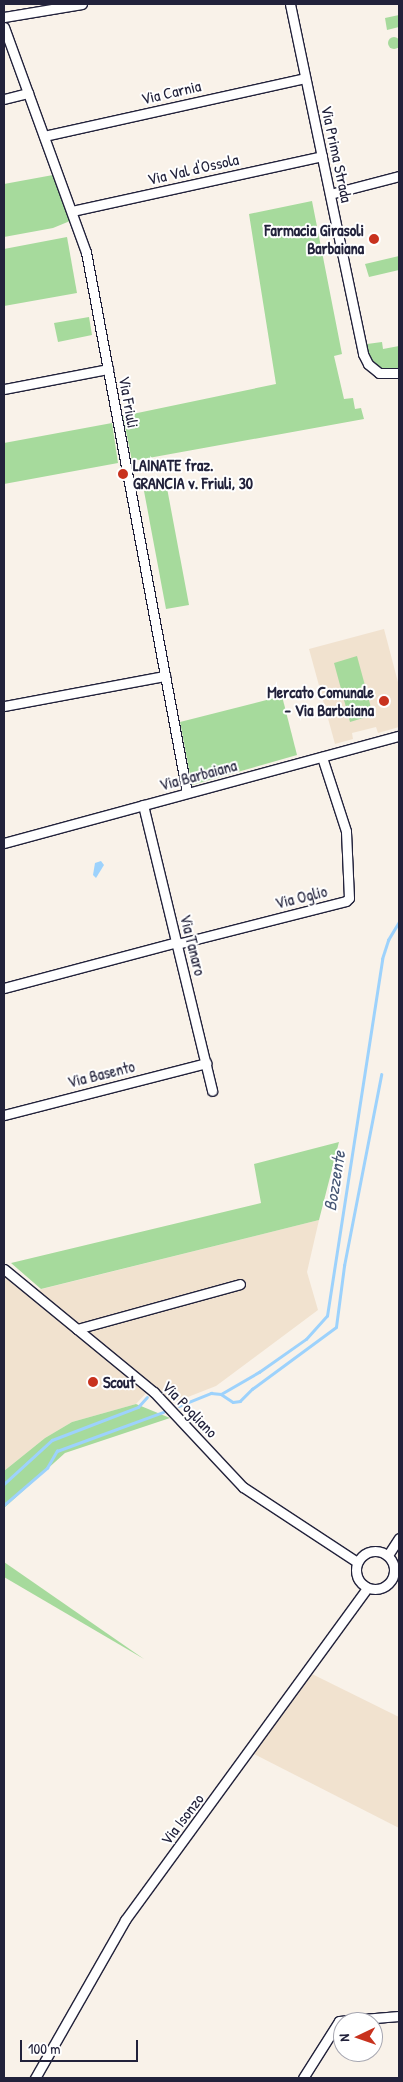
<!DOCTYPE html>
<html>
<head>
<meta charset="utf-8">
<style>
  body { margin:0 }
  #map { position:relative; width:403px; height:2082px; overflow:hidden; background:#f9f2e9; font-family:"Patrick Hand",sans-serif }
  div>[style] { position:absolute }
  .built>* { inset:0; background:#f1e2cf }
  .green>* { inset:0; background:#a6da9c }
  .round { border-radius:50% }
  .water>* { inset:0; background:#9dd2fc }
  .stream>* { height:2.5px; margin:-1.25px; padding:0 1.25px; transform-origin:1.25px; border-radius:1.25px; background:#9dd2fc }
  .roads { filter:drop-shadow(1px 0 #22223b) drop-shadow(-1px 0 #22223b) drop-shadow(0 1px #22223b) drop-shadow(0 -1px #22223b) }
  .street>* { height:9px; margin:-4.5px; padding:0 4.5px; transform-origin:4.5px; border-radius:4.5px; background:#fff }
  .street>.ring { margin:-4.5px; padding:0; box-sizing:content-box; background:none; border:9px solid #fff; border-radius:50% }
  .dots>* { width:14px; height:14px; translate:-50% -50%; box-sizing:border-box; border:2px solid #fff; border-radius:50% }
  span { translate:-50% -50%; white-space:nowrap; text-align:center; line-height:1.15; -webkit-text-stroke:4px #fff; paint-order:stroke }
  .street-label { font-size:16px; color:#22223b }
  .poi-label { font-size:16px; color:#22223b; font-weight:700 }
  .right { translate:-100% -50%; text-align:right }
  .left { translate:0 -50%; text-align:left }
  .water-label { font-size:18px; color:#475775; font-style:italic }
  .frame { position:absolute; inset:0; border:5px solid #22223b; pointer-events:none }
  .north { position:absolute; left:333px; top:2012px; width:50px; height:50px; box-sizing:border-box; background:#fff; border:1px solid #a7a7b1; border-radius:50%; rotate:267deg; font-size:14px; font-weight:700; line-height:20px; text-align:center; color:#22223b }
  .north::after { content:''; display:block; margin:auto; width:18px; height:22px; background:#c8321e; clip-path:polygon(50% 0,100% 100%,50% 72%,0 100%) }
  .scale { position:absolute; left:20px; top:2040px; width:118px; height:22px; box-sizing:border-box; border:2px solid #22223b; border-top:0; padding-left:6px; font-size:15px; line-height:18px; white-space:nowrap; color:#22223b; -webkit-text-stroke:4px #fff; paint-order:stroke }
</style>
</head>
<body>
<div id="map">
  <div class="built">
    <div style="clip-path:polygon(384px 629px,399px 686px,399px 727px,378px 733px,376px 727px,352px 733px,353px 739px,335px 744px,309px 649px)"></div>
    <div style="clip-path:polygon(319px 1220px,307px 1272px,318px 1310px,216px 1386px,170px 1404px,34px 1291px)"></div>
    <div style="clip-path:polygon(4px 1276px,148px 1391px,136px 1404px,72px 1422px,45px 1438px,4px 1471px)"></div>
    <div style="clip-path:polygon(310px 1673px,399px 1717px,399px 1828px,254px 1754px)"></div>
  </div>
  <div class="green">
    <div style="clip-path:polygon(399px 15px,399px 27px,387px 30px,385px 18px)"></div>
    <div class="round" style="left:388px;top:37px;width:12px;height:12px"></div>
    <div style="clip-path:polygon(53px 175px,70px 221px,53px 228px,4px 237px,4px 184px)"></div>
    <div style="clip-path:polygon(312px 201px,342px 354px,334px 356px,344px 399px,353px 398px,355px 409px,361px 408px,364px 419px,132px 461px,123px 416px,276px 384px,249px 214px)"></div>
    <div style="clip-path:polygon(67px 237px,77px 293px,4px 306px,4px 249px)"></div>
    <div style="clip-path:polygon(399px 256px,399px 270px,369px 277px,365px 264px)"></div>
    <div style="clip-path:polygon(89px 317px,92px 335px,58px 342px,54px 323px)"></div>
    <div style="clip-path:polygon(382px 342px,383px 349px,399px 346px,399px 368px,386px 370px,375px 366px,369px 358px,367px 344px)"></div>
    <div style="clip-path:polygon(112px 423px,118px 463px,4px 484px,4px 443px)"></div>
    <div style="clip-path:polygon(167px 488px,189px 605px,166px 609px,144px 491px)"></div>
    <div style="clip-path:polygon(357px 656px,373px 715px,350px 722px,334px 663px)"></div>
    <div style="clip-path:polygon(282px 696px,297px 755px,192px 785px,180px 722px)"></div>
    <div style="clip-path:polygon(339px 1142px,319px 1220px,41px 1289px,11px 1263px,261px 1203px,254px 1164px)"></div>
    <div style="clip-path:polygon(136px 1404px,170px 1418px,65px 1453px,4px 1508px,4px 1471px,45px 1438px,72px 1422px)"></div>
    <div style="clip-path:polygon(4px 1562px,144px 1659px,4px 1577px)"></div>
  </div>
  <div class="water">
    <div style="clip-path:polygon(101px 861px,104px 865px,96px 878px,93px 875px,95px 863px)"></div>
  </div>
  <div class="stream">
    <div style="left:221px;top:1394px;width:14px;rotate:34deg"></div>
    <div style="left:233px;top:1402px;width:7px;rotate:-8deg"></div>
    <div style="left:240px;top:1401px;width:17px;rotate:-45deg"></div>
    <div style="left:252px;top:1389px;width:104px;rotate:-36.4deg"></div>
    <div style="left:336px;top:1327px;width:62px;rotate:-82.5deg"></div>
    <div style="left:344px;top:1266px;width:195px;rotate:-79deg"></div>
    <div style="left:179px;top:1406px;width:35px;rotate:-22deg"></div>
    <div style="left:211px;top:1393px;width:10px;rotate:6deg"></div>
    <div style="left:221px;top:1394px;width:44px;rotate:-30.1deg"></div>
    <div style="left:259px;top:1372px;width:57px;rotate:-35.1deg"></div>
    <div style="left:306px;top:1339px;width:31px;rotate:-48deg"></div>
    <div style="left:327px;top:1316px;width:361px;rotate:-81.2deg"></div>
    <div style="left:382px;top:959px;width:20px;rotate:-72deg"></div>
    <div style="left:388px;top:940px;width:21px;rotate:-59deg"></div>
    <div style="left:4px;top:1484px;width:65px;rotate:-42.5deg"></div>
    <div style="left:52px;top:1440px;width:92px;rotate:-21deg"></div>
    <div style="left:138px;top:1407px;width:13px;rotate:-48deg"></div>
    <div style="left:4px;top:1505px;width:57px;rotate:-40.7deg"></div>
    <div style="left:47px;top:1468px;width:20px;rotate:-60deg"></div>
    <div style="left:57px;top:1451px;width:113px;rotate:-20.2deg"></div>
  </div>
  <div class="roads">
    <div class="street">
      <div style="left:290px;top:4px;width:358px;rotate:78.2deg"></div>
      <div style="left:363px;top:354px;width:11px;rotate:63deg"></div>
      <div style="left:368px;top:364px;width:14px;rotate:39deg"></div>
      <div style="left:379px;top:373px;width:20px"></div>
      <div style="left:4px;top:17px;width:79px;rotate:-9.5deg"></div>
      <div style="left:4px;top:27px;width:239px;rotate:70deg"></div>
      <div style="left:86px;top:252px;width:550px;rotate:79.43deg"></div>
      <div style="left:4px;top:99px;width:25px;rotate:-14deg"></div>
      <div style="left:44px;top:136px;width:267px;rotate:-12.5deg"></div>
      <div style="left:330px;top:194px;width:71px;rotate:-14.6deg"></div>
      <div style="left:72px;top:211px;width:256px;rotate:-12.4deg"></div>
      <div style="left:4px;top:389px;width:106px;rotate:-10.9deg"></div>
      <div style="left:4px;top:706px;width:164px;rotate:-10.6deg"></div>
      <div style="left:143px;top:805px;width:294px;rotate:76.4deg"></div>
      <div style="left:4px;top:843px;width:409px;rotate:-15.2deg"></div>
      <div style="left:177px;top:944px;width:174px;rotate:-14.3deg"></div>
      <div style="left:346px;top:901px;width:4px;rotate:-45deg"></div>
      <div style="left:349px;top:898px;width:67px;rotate:-92.6deg"></div>
      <div style="left:346px;top:831px;width:78px;rotate:-108deg"></div>
      <div style="left:4px;top:988px;width:179px;rotate:-14.9deg"></div>
      <div style="left:4px;top:1115px;width:209px;rotate:-14.4deg"></div>
      <div style="left:4px;top:1269px;width:194px;rotate:39.4deg"></div>
      <div style="left:154px;top:1392px;width:130px;rotate:46.9deg"></div>
      <div style="left:243px;top:1487px;width:136px;rotate:33.3deg"></div>
      <div style="left:77px;top:1329px;width:169px;rotate:-15.4deg"></div>
      <div class="ring" style="left:356px;top:1551px;width:29px;height:29px"></div>
      <div style="left:388px;top:1555px;width:20px;rotate:-57deg"></div>
      <div style="left:35px;top:2078px;width:182px;rotate:-60.3deg"></div>
      <div style="left:125px;top:1920px;width:411px;rotate:-53.9deg"></div>
      <div style="left:303px;top:2078px;width:67px;rotate:-57.7deg"></div>
      <div style="left:339px;top:2021px;width:60px;rotate:-4.8deg"></div>
    </div>
  </div>
  <div class="dots">
    <div style="left:374px;top:239px;background:#c8321e"></div>
    <div style="left:123px;top:474px;background:#c8321e"></div>
    <div style="left:384px;top:701px;background:#c8321e"></div>
    <div style="left:93px;top:1382px;background:#c8321e"></div>
  </div>
  <div class="street-label">
    <span style="left:171px;top:92px;rotate:-13deg">Via Carnia</span>
    <span style="left:337px;top:154px;rotate:78deg">Via Prima Strada</span>
    <span style="left:193px;top:169px;rotate:-13deg">Via Val d'Ossola</span>
    <span style="left:129px;top:402px;rotate:80deg">Via Friuli</span>
    <span style="left:198px;top:775px;rotate:-15deg">Via Barbaiana</span>
    <span style="left:301px;top:897px;rotate:-14deg">Via Oglio</span>
    <span style="left:193px;top:945px;rotate:76deg">Via Tanaro</span>
    <span style="left:101px;top:1074px;rotate:-14deg">Via Basento</span>
    <span style="left:190px;top:1409px;rotate:46deg">Via Pogliano</span>
    <span style="left:182px;top:1819px;rotate:-53deg">Via Isonzo</span>
  </div>
  <div class="poi-label">
    <span class="right" style="left:364px;top:239px">Farmacia Girasoli<br>Barbaiana</span>
    <span class="left" style="left:133px;top:474px">LAINATE fraz.<br>GRANCIA v. Friuli, 30</span>
    <span class="right" style="left:374px;top:701px">Mercato Comunale<br>- Via Barbaiana</span>
    <span class="left" style="left:103px;top:1382px">Scout</span>
  </div>
  <div class="water-label">
    <span style="left:335px;top:1181px;rotate:-81deg">Bozzente</span>
  </div>
  <div class="frame"></div>
  <div class="north">N</div>
  <div class="scale">100 m</div>
</div>
</body>
</html>
